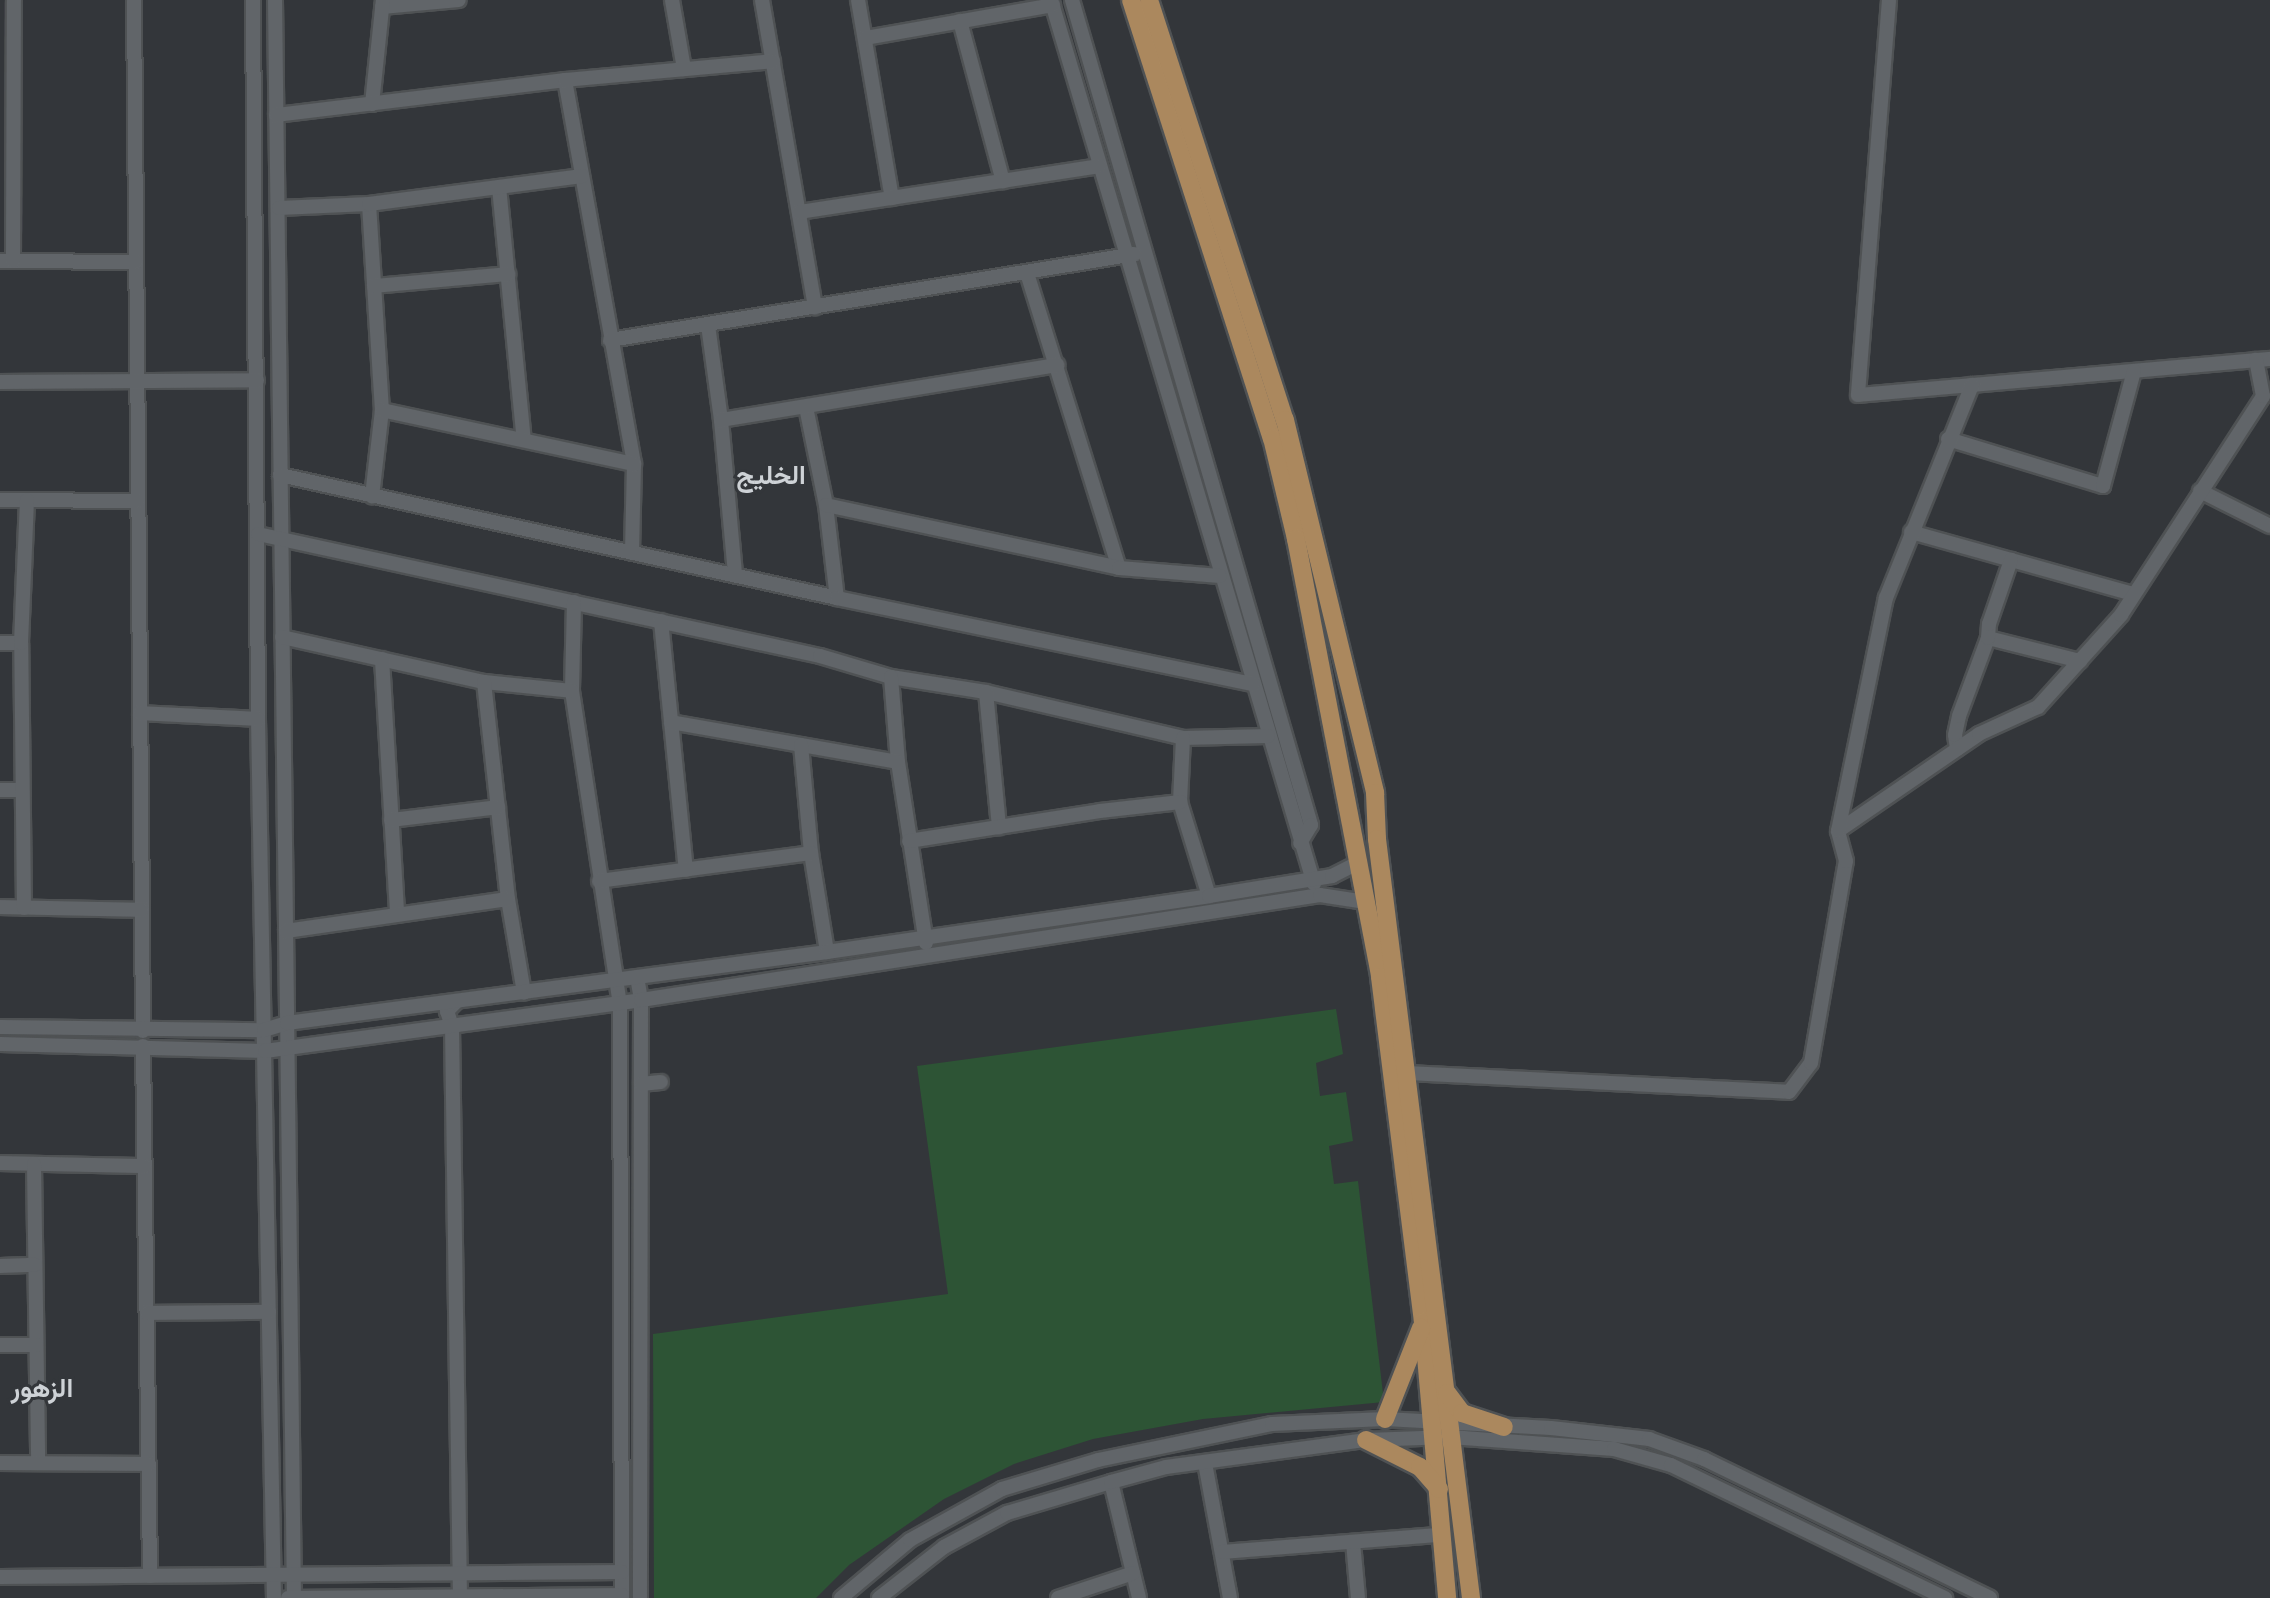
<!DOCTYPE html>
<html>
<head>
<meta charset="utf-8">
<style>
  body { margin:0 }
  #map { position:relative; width:2270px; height:1598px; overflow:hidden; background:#33363a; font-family:Karla,Vazirmatn,sans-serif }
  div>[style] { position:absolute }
  .green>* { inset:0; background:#2d5435 }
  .roads { filter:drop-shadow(2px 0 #4f5254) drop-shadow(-2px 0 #4f5254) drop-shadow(0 2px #4f5254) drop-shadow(0 -2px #4f5254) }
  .minor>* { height:14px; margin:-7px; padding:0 7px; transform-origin:7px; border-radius:7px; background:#616569 }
  .major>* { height:18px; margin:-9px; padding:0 9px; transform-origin:9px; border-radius:9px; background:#ab885e }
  span { translate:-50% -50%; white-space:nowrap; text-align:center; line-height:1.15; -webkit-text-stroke:6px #33363a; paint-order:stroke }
  .neighbourhood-label { font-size:26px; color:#ced2d6; font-weight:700 }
</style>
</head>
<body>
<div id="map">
  <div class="green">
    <div style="clip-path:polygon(1336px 1009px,1343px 1054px,1316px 1063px,1320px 1096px,1346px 1092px,1353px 1141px,1329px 1146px,1334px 1184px,1358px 1181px,1384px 1402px,1203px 1419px,1093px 1439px,1014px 1464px,944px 1499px,849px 1565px,816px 1598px,654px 1598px,653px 1334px,948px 1294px,917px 1066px)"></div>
  </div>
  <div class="roads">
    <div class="minor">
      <div style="left:134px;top:0;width:1031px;rotate:89.5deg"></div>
      <div style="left:253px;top:0;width:719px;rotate:89.6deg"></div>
      <div style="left:258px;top:719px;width:879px;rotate:88.96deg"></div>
      <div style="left:275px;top:0;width:1598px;rotate:89.32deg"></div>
      <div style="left:672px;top:0;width:70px;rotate:80.1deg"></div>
      <div style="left:762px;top:0;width:312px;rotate:80.2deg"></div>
      <div style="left:858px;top:0;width:201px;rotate:80.3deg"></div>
      <div style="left:1051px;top:0;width:922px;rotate:73.43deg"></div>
      <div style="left:1072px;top:0;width:859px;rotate:73.84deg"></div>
      <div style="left:1311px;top:825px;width:21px;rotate:121deg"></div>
      <div style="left:1889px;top:0;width:396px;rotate:94.5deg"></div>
      <div style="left:1858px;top:395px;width:414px;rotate:-5deg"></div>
      <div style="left:382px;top:7px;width:77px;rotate:-5.2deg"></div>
      <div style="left:960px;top:21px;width:166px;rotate:75deg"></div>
      <div style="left:866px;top:38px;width:190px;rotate:-10deg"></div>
      <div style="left:565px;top:80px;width:390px;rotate:79.8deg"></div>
      <div style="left:634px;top:464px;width:89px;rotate:91.3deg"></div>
      <div style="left:372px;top:104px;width:105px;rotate:-84deg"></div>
      <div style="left:276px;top:115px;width:291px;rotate:-6.9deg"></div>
      <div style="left:565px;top:80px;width:209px;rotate:-5.2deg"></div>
      <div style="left:499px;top:187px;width:254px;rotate:84.4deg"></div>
      <div style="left:369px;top:204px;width:206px;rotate:86.4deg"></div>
      <div style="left:382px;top:410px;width:87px;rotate:96.6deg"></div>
      <div style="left:279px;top:208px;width:90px;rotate:-2.5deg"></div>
      <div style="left:369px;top:204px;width:215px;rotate:-7.5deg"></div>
      <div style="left:799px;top:212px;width:304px;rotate:-8.7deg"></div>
      <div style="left:0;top:261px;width:136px;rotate:0.4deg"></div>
      <div style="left:13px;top:261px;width:261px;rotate:-89.8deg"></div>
      <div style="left:1027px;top:273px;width:309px;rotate:72.7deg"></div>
      <div style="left:374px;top:286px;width:135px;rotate:-5.1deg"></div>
      <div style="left:708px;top:325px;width:96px;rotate:82.2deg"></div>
      <div style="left:721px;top:420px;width:156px;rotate:84.8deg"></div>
      <div style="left:610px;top:340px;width:532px;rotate:-9.3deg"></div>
      <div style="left:0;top:382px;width:257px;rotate:-0.4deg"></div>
      <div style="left:806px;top:407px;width:100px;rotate:78.5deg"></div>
      <div style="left:826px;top:505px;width:94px;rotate:83.3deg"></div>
      <div style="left:382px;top:410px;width:258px;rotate:12.1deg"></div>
      <div style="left:721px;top:420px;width:341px;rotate:-9.3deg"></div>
      <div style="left:1948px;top:439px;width:162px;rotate:16.9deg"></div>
      <div style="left:2103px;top:486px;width:119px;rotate:-74.9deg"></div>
      <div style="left:280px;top:475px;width:570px;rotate:12.45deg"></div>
      <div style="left:837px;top:598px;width:425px;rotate:11.7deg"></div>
      <div style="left:2200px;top:491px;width:78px;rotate:26.6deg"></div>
      <div style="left:0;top:500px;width:138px;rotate:0.4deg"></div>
      <div style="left:826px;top:505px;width:300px;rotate:12.1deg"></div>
      <div style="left:1119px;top:568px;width:101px;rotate:4.5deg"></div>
      <div style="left:1911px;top:532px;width:230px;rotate:15.6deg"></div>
      <div style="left:258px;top:534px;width:575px;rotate:12.25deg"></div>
      <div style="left:820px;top:656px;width:74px;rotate:16.5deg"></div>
      <div style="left:891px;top:677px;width:96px;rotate:9deg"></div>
      <div style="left:986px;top:692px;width:202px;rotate:13.1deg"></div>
      <div style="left:1183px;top:738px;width:85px;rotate:-1.3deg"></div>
      <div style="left:574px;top:602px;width:89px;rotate:91.3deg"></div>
      <div style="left:572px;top:691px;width:316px;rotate:81.3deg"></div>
      <div style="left:620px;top:1003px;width:595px;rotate:89.81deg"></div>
      <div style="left:661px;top:621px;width:250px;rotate:84.3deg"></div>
      <div style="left:282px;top:637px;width:207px;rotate:12.6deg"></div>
      <div style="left:484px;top:682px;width:88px;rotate:5.8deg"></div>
      <div style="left:1988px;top:638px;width:95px;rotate:14deg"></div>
      <div style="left:0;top:643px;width:21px"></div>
      <div style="left:382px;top:659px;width:256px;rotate:86.6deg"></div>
      <div style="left:891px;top:677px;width:85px;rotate:85.3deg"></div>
      <div style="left:898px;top:762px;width:183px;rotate:81.2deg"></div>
      <div style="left:484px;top:682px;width:218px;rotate:83.7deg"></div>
      <div style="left:508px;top:899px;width:95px;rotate:80.3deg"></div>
      <div style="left:986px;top:692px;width:136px;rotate:84.5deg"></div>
      <div style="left:140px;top:713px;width:118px;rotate:2.9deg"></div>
      <div style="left:671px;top:722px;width:230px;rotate:10deg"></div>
      <div style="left:1183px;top:738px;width:64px;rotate:92.7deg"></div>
      <div style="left:1180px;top:802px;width:98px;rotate:72.9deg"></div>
      <div style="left:801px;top:745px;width:108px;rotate:84.7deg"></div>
      <div style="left:811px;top:853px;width:100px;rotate:80.8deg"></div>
      <div style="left:1957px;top:749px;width:14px;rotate:-98deg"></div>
      <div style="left:1955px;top:735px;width:19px;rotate:-78deg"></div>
      <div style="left:1959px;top:716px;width:83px;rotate:-69.6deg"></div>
      <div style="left:1988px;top:638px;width:14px;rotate:-86deg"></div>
      <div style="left:1989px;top:624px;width:68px;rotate:-71deg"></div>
      <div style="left:0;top:790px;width:20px"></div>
      <div style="left:391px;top:820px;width:108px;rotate:-6.9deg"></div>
      <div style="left:1838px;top:831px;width:171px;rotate:-34.5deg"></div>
      <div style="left:1979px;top:734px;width:65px;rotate:-24.6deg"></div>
      <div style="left:2038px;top:707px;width:124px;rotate:-47.9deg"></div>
      <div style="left:2121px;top:615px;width:261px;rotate:-57deg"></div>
      <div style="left:2263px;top:396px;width:37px;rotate:-101deg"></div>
      <div style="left:909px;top:841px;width:193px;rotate:-8.9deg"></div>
      <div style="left:1100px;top:811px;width:81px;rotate:-6.4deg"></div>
      <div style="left:599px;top:881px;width:214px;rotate:-7.5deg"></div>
      <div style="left:0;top:907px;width:142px;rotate:1.2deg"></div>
      <div style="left:24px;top:908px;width:265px;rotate:-90.6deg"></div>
      <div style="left:21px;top:643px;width:143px;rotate:-87.6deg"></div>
      <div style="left:286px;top:931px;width:224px;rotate:-8.2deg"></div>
      <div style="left:637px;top:977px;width:23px;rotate:80deg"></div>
      <div style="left:641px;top:1000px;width:598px;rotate:90.1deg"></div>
      <div style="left:456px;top:1002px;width:13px;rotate:135deg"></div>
      <div style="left:447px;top:1011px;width:16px;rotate:72deg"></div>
      <div style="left:452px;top:1026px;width:572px;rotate:89.2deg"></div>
      <div style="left:0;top:1027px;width:264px;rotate:0.7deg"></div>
      <div style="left:264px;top:1030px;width:24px;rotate:-17deg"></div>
      <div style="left:287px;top:1023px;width:545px;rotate:-7.49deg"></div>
      <div style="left:827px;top:952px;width:386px;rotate:-8.3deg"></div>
      <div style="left:1209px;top:896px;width:125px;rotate:-9.2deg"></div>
      <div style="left:1332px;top:876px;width:31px;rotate:-27deg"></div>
      <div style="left:0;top:1044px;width:265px;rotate:1.5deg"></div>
      <div style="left:265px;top:1051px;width:379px;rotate:-7.7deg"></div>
      <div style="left:641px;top:1000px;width:687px;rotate:-8.79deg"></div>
      <div style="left:1320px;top:895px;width:46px;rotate:8.8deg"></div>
      <div style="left:143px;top:1046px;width:530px;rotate:89.24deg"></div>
      <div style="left:1407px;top:1073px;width:382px;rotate:2.8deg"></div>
      <div style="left:1789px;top:1092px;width:36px;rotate:-53deg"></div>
      <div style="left:1811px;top:1063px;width:205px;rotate:-80.2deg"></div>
      <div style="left:1846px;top:861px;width:31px;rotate:-105deg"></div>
      <div style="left:1838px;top:831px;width:238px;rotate:-78.4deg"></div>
      <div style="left:1886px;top:598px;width:230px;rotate:-68deg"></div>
      <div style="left:641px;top:1084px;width:20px;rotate:-6deg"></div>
      <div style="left:0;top:1163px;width:145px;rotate:1.2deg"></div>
      <div style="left:34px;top:1164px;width:299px;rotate:89.2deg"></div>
      <div style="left:0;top:1266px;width:35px;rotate:-2deg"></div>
      <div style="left:147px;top:1313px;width:122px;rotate:-0.5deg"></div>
      <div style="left:0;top:1345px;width:36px"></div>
      <div style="left:0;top:1463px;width:149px;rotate:0.4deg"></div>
      <div style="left:1205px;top:1463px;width:137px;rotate:79.5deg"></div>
      <div style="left:1111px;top:1482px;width:119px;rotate:76.4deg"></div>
      <div style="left:1353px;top:1542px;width:56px;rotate:84.9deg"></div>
      <div style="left:1222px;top:1552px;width:219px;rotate:-4.5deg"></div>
      <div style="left:0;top:1577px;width:622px;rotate:-0.46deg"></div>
      <div style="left:288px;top:1598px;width:334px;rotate:-0.5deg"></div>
      <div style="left:841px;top:1598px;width:90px;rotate:-40deg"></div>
      <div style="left:910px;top:1540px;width:105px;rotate:-29deg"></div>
      <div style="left:1002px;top:1489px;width:100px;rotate:-16.8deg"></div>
      <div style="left:1098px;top:1460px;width:178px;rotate:-11.7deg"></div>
      <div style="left:1272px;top:1424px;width:113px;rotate:-2.5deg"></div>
      <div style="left:1385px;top:1419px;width:166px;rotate:3.1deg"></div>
      <div style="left:1551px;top:1428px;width:99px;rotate:6.4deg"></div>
      <div style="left:1649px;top:1439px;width:59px;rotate:20deg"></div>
      <div style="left:1704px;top:1459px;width:318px;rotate:25.9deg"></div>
      <div style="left:879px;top:1598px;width:83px;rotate:-38.1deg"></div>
      <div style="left:944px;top:1547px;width:72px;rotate:-28.4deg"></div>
      <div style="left:1007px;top:1513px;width:109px;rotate:-16.6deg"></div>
      <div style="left:1111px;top:1482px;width:57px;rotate:-15.3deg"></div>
      <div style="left:1166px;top:1467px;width:202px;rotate:-7.7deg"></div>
      <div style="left:1366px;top:1440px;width:84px;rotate:-2deg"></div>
      <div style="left:1450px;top:1437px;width:164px;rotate:4.2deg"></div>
      <div style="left:1614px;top:1449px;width:59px;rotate:15.7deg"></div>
      <div style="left:1671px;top:1465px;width:305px;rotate:25.9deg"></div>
      <div style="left:1058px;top:1598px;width:79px;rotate:-18.4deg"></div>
    </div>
    <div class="major">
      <div style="left:1131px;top:0;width:460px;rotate:72.2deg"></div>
      <div style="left:1272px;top:438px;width:104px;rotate:76.6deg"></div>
      <div style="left:1296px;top:539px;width:446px;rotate:79.1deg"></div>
      <div style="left:1380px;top:977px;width:348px;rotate:82.9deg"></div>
      <div style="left:1423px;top:1322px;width:277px;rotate:85deg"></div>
      <div style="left:1149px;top:0;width:441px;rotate:72.1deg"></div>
      <div style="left:1285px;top:420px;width:384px;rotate:76.4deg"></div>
      <div style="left:1375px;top:793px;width:46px;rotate:87.5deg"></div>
      <div style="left:1377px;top:839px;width:765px;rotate:82.94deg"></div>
      <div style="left:1447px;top:1393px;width:25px;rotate:53deg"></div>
      <div style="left:1462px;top:1413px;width:44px;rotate:18.4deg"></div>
      <div style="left:1385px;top:1419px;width:98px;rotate:-68.4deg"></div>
      <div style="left:1366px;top:1440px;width:60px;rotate:26.6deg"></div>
      <div style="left:1420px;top:1467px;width:29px;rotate:49deg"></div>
    </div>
  </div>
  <div class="neighbourhood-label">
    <span style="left:771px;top:476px">الخليج</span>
    <span style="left:42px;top:1389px">الزهور</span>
  </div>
</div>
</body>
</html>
